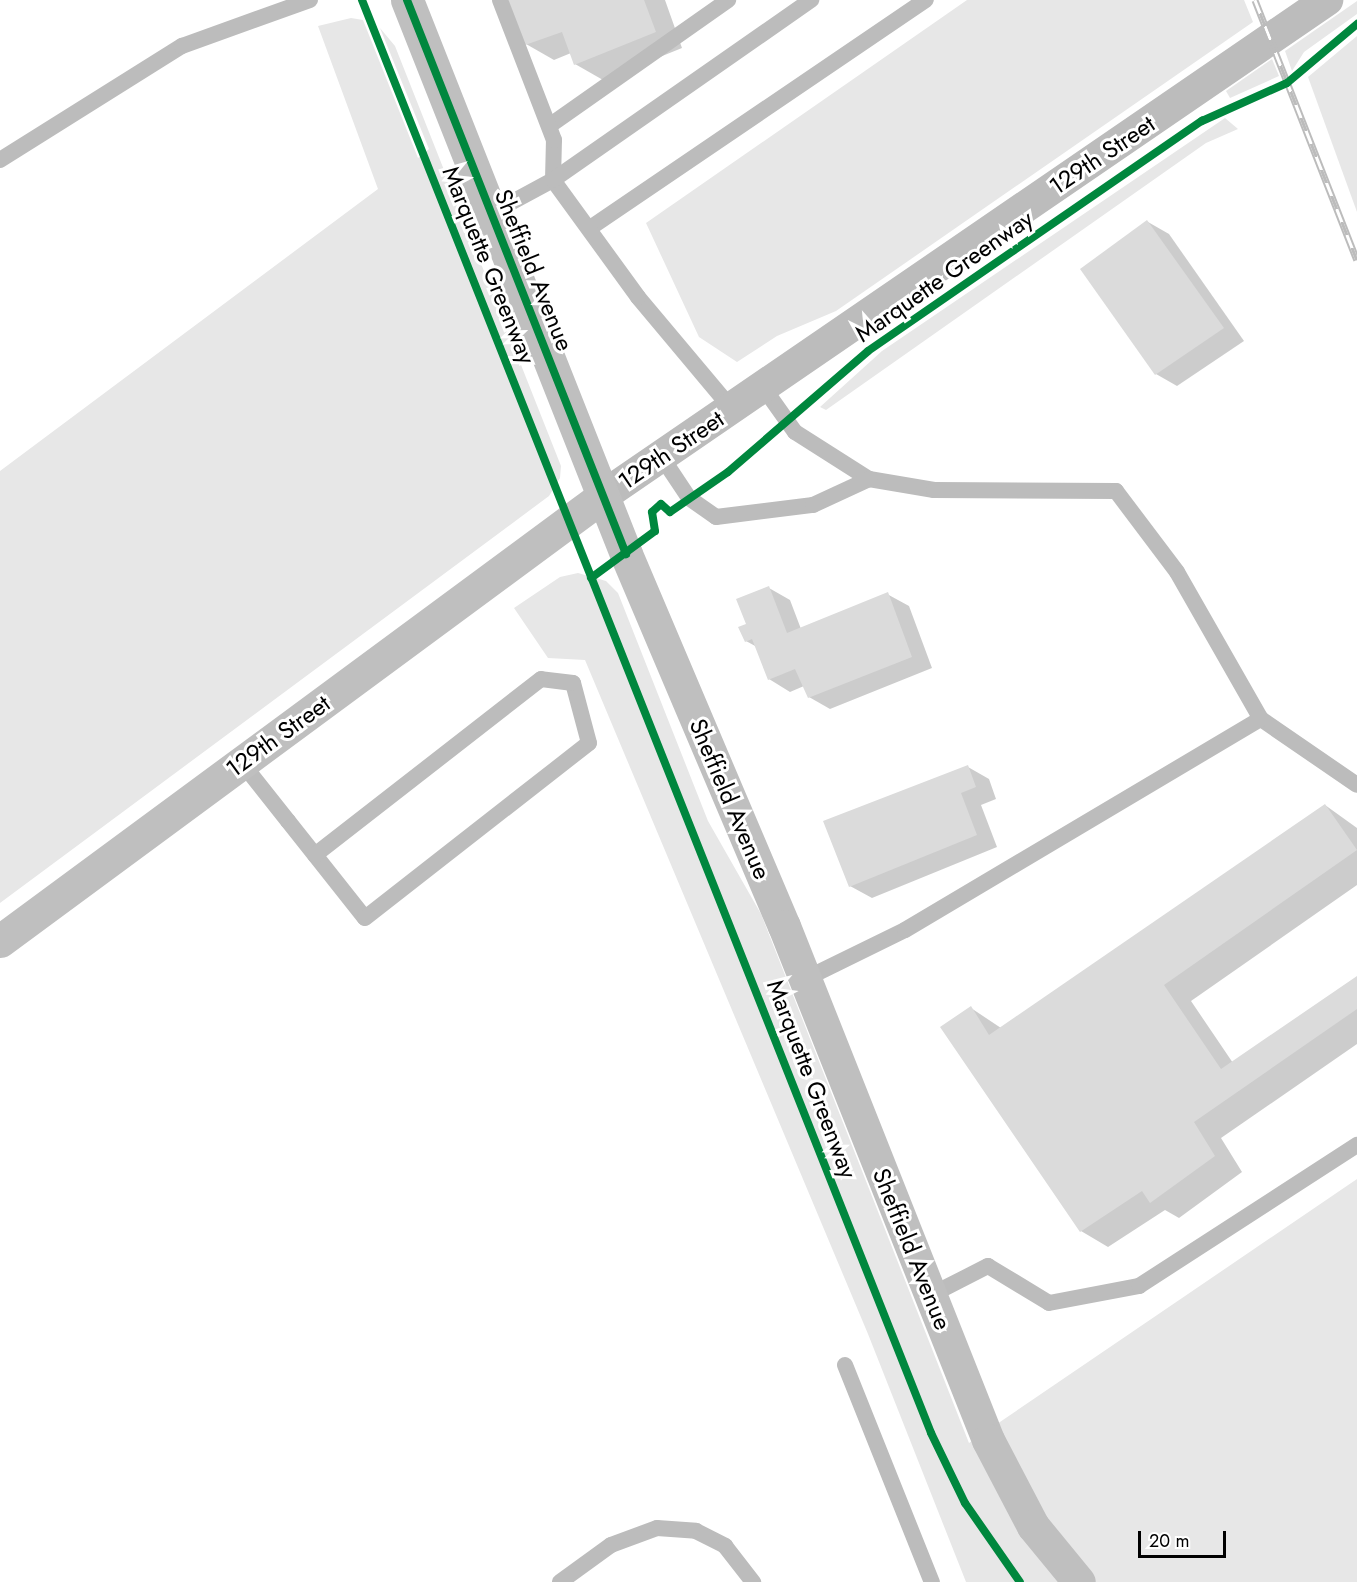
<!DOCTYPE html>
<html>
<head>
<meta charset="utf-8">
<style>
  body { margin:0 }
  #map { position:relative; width:1357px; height:1582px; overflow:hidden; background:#fff; font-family:Jost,sans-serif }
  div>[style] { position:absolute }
  .green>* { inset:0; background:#e7e7e7 }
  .shadow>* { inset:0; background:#0003 }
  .building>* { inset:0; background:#dbdbdb }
  .lane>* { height:16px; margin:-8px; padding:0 8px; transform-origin:8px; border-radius:8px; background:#bcbcbc }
  .street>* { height:32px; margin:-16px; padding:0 16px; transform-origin:16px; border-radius:16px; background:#bcbcbc }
  .secondary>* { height:33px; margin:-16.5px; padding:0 16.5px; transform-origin:16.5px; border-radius:16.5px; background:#bfbfbf }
  .rail>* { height:7px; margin-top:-3.5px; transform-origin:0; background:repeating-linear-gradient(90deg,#fff 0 14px,#bcbcbc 0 28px); box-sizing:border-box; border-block:2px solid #bcbcbc }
  .cycleway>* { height:8px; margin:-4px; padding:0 4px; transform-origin:4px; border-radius:4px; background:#00873e }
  span { translate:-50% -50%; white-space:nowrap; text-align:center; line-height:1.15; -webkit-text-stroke:6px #fff; paint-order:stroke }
  .street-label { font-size:24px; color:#000 }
  .scale { position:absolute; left:1138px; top:1531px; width:88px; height:27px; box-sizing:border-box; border:3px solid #000; border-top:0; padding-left:8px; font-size:18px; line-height:21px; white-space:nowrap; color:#000; -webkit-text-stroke:4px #fff; paint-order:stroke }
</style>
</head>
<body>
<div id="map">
  <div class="green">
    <div style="clip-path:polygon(967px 0,1244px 0,1253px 22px,836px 311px,777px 336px,737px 362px,699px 337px,646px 223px)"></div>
    <div style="clip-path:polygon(1357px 1px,1357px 14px,1304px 52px,1292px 71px,1285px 51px)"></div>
    <div style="clip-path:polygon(351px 18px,363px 20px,418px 158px,429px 149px,380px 28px,395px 46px,561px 466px,560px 478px,549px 496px,0 903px,0 471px,378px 189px,318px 26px)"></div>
    <div style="clip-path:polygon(1357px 36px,1357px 212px,1308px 77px)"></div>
    <div style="clip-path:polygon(1272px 59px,1279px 76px,1230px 98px,1226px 91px)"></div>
    <div style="clip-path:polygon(1225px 118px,1238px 129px,1206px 143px,826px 410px,820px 407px,882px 351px)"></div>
    <div style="clip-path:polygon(578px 573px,606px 581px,618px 593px,708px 821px,761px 914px,969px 1443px,1357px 1179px,1357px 1582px,966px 1582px,868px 1334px,585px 660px,548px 658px,514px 608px,560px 577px)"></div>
  </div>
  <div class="shadow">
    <div style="clip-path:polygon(509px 0,665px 0,682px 48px,603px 80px,575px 64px,571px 53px,554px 60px,526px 44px)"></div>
    <div style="clip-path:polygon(1148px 222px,1169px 234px,1244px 341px,1177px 386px,1156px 374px)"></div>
    <div style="clip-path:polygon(769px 588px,790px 600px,801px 629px,887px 594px,909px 606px,932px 668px,830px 709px,809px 697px,804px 686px,790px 692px,769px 679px,757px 647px,746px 641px)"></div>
    <div style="clip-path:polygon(968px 767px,989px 779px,996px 799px,981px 805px,997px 847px,872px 898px,850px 886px)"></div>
    <div style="clip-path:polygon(1325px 805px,1357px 828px,1357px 885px,1191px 1001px,1233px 1063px,1357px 978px,1357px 1044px,1221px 1138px,1242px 1172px,1179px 1218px,1165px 1210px,1108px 1247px,1081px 1231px,971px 1008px,1001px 1028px)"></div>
  </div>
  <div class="building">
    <div style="clip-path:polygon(508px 0,644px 0,656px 32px,574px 65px,562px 32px,525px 45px)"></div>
    <div style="clip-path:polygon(1147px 220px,1224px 328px,1155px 375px,1080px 269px)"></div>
    <div style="clip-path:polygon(769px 586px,787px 633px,888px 592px,912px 657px,808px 698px,795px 669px,768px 680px,752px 639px,745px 642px,738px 627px,746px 624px,736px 599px)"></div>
    <div style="clip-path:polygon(968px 765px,976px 787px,961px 793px,977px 835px,849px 887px,823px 821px)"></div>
    <div style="clip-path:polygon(1325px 804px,1357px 850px,1164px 985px,1221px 1069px,1357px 976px,1357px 1009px,1194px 1122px,1215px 1156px,1150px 1203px,1142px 1191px,1080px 1232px,940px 1027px,971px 1006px,989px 1035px)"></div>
  </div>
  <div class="lane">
    <div style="left:549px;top:126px;width:219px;rotate:-35.1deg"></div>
    <div style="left:0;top:160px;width:215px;rotate:-32.1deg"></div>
    <div style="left:182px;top:46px;width:136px;rotate:-19.8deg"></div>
    <div style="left:490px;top:214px;width:72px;rotate:-28.4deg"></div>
    <div style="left:553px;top:180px;width:40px;rotate:-88.6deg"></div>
    <div style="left:554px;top:140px;width:150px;rotate:-111.1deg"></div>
    <div style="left:590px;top:228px;width:406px;rotate:-34.2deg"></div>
    <div style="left:763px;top:387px;width:55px;rotate:54.6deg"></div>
    <div style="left:795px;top:432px;width:88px;rotate:32.4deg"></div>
    <div style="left:869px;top:479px;width:66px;rotate:9.6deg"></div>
    <div style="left:934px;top:490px;width:182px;rotate:0.3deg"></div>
    <div style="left:1116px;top:491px;width:101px;rotate:53deg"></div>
    <div style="left:1177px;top:572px;width:169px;rotate:60.3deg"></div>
    <div style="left:1261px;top:719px;width:116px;rotate:34.5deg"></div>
    <div style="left:731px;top:408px;width:145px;rotate:-130deg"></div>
    <div style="left:638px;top:297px;width:145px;rotate:-126deg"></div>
    <div style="left:553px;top:180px;width:315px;rotate:-34.9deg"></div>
    <div style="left:661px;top:456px;width:50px;rotate:56.3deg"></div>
    <div style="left:689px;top:498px;width:33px;rotate:35deg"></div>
    <div style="left:716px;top:517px;width:98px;rotate:-7.1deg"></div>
    <div style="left:813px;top:505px;width:62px;rotate:-24.9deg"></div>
    <div style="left:242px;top:763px;width:74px;rotate:51.6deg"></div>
    <div style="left:288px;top:821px;width:43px;rotate:51.5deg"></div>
    <div style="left:315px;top:855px;width:80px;rotate:51.6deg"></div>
    <div style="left:365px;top:918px;width:284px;rotate:-38deg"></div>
    <div style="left:589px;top:743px;width:62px;rotate:-104.9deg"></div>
    <div style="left:573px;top:683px;width:32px;rotate:-173deg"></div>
    <div style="left:541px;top:679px;width:286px;rotate:142.1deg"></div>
    <div style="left:805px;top:979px;width:111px;rotate:-26.1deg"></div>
    <div style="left:905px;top:930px;width:414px;rotate:-30.7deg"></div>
    <div style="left:931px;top:1295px;width:64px;rotate:-27deg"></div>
    <div style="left:988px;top:1266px;width:71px;rotate:31.2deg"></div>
    <div style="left:1049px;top:1303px;width:92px;rotate:-10.7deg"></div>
    <div style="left:1139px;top:1286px;width:260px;rotate:-32.9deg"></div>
    <div style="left:845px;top:1365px;width:234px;rotate:68.2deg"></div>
    <div style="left:560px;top:1582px;width:63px;rotate:-36deg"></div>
    <div style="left:611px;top:1545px;width:49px;rotate:-20.3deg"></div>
    <div style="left:657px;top:1528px;width:39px;rotate:4deg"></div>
    <div style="left:696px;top:1531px;width:33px;rotate:27deg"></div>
    <div style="left:725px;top:1546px;width:46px;rotate:52.1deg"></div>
  </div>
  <div class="street">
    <div style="left:603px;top:496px;width:878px;rotate:-34.41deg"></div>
  </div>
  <div class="secondary">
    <div style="left:407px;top:0;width:596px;rotate:68.43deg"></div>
    <div style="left:626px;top:554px;width:404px;rotate:67deg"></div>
    <div style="left:784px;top:926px;width:553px;rotate:68.35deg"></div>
    <div style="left:988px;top:1440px;width:97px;rotate:62.4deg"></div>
    <div style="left:1033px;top:1526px;width:72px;rotate:50.6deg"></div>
    <div style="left:0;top:941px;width:749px;rotate:-36.43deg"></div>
  </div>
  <div class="rail">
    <div style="left:1255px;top:0;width:279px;rotate:68.6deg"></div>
  </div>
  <div class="cycleway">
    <div style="left:362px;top:0;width:1542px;rotate:68.34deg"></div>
    <div style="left:931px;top:1433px;width:78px;rotate:64.1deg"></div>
    <div style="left:965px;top:1503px;width:96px;rotate:55.2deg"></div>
    <div style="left:407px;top:0;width:596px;rotate:68.43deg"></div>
    <div style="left:591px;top:578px;width:79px;rotate:-36.3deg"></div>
    <div style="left:655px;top:531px;width:19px;rotate:-99deg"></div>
    <div style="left:652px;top:512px;width:12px;rotate:-42deg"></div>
    <div style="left:661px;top:504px;width:12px;rotate:42deg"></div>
    <div style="left:670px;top:512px;width:70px;rotate:-34.6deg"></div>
    <div style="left:728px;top:472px;width:185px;rotate:-40.8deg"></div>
    <div style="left:868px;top:351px;width:406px;rotate:-34.6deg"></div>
    <div style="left:1202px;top:121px;width:93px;rotate:-24.1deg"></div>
    <div style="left:1287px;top:83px;width:92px;rotate:-40.1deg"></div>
  </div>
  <div class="street-label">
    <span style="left:1102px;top:155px;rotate:-34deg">129th Street</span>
    <span style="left:489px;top:265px;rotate:68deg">Marquette Greenway</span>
    <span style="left:534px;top:270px;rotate:68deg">Sheffield Avenue</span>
    <span style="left:944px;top:276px;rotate:-35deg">Marquette Greenway</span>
    <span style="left:671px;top:450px;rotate:-34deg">129th Street</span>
    <span style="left:278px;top:736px;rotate:-36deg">129th Street</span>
    <span style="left:730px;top:799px;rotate:67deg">Sheffield Avenue</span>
    <span style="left:812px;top:1079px;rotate:69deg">Marquette Greenway</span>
    <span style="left:912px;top:1249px;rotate:68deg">Sheffield Avenue</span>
  </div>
  <div class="scale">20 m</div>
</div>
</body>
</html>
